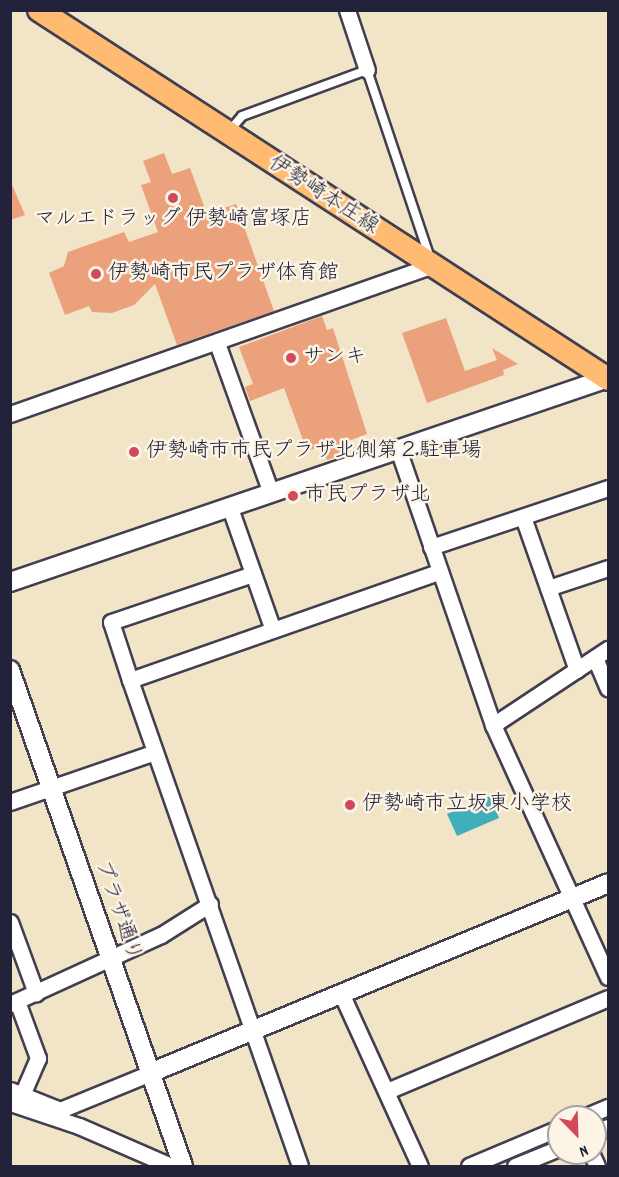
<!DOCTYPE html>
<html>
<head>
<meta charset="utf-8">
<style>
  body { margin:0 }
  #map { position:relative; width:619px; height:1177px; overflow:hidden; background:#f2e4c7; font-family:Dekko,"Klee One",sans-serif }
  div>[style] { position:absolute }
  .water>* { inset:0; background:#3fafba }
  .stream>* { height:4px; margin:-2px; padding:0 2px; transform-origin:2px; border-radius:2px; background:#3fafba }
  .building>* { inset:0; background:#eaa17c }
  .roads { filter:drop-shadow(2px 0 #413f50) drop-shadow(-2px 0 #413f50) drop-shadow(0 2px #413f50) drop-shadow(0 -2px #413f50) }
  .service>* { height:8px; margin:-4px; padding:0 4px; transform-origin:4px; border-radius:4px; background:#fff }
  .minor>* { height:15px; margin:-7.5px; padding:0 7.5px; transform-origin:7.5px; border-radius:7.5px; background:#fff }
  .tertiary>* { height:18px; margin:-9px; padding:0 9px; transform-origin:9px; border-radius:9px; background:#fff }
  .primary>* { height:22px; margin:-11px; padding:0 11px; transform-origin:11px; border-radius:11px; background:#ffbb71 }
  .dots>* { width:16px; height:16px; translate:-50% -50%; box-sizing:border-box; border:3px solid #fcf5e5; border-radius:50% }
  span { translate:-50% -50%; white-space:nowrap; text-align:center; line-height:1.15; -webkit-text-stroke:5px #fcf5e5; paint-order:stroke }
  .street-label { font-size:21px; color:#22223b }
  .poi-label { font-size:21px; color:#22223b }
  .left { translate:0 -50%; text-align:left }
  .frame { position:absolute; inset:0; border:12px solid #22223b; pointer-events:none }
  .north { position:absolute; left:547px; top:1105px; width:60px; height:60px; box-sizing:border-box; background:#fcf5e5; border:2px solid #a5a1a1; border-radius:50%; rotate:157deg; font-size:16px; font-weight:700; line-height:24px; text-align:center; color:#22223b }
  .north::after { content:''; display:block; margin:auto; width:21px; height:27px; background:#d1495b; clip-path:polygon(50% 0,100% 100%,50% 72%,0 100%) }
</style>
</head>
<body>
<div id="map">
  <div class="water">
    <div style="clip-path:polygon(490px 796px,499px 818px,457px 836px,447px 814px)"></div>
  </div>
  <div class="stream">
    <div style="left:595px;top:1122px;width:14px;rotate:-25deg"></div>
    <div style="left:492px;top:1166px;width:73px;rotate:-22.7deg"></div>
  </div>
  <div class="building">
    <div style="clip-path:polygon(164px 153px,172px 174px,190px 168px,207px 214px,236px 204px,274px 311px,177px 345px,155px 284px,134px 305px,112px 313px,92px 312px,89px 306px,65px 315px,49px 273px,64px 266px,68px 252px,124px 232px,129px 242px,158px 232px,141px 185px,151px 182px,143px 161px)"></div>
    <div style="clip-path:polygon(10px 180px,25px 215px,10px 220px)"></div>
    <div style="clip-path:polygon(322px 316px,327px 330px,333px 328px,367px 434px,340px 444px,344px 454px,327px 460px,322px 446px,307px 451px,284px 388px,250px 401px,245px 387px,253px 384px,239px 347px)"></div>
    <div style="clip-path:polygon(446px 318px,465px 371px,497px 360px,492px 348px,518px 364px,503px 370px,504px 375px,427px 403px,402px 333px)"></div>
  </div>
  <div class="roads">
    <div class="service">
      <div style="left:230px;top:130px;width:18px;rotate:-49deg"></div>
      <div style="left:242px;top:116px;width:133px;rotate:-20.2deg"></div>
      <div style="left:367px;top:70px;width:198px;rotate:71.5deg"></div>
    </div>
    <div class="minor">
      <div style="left:347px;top:10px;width:63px;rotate:71.6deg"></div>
      <div style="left:217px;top:343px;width:159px;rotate:70.2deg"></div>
      <div style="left:10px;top:414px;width:446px;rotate:-19.4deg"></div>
      <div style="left:398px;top:449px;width:292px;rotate:71deg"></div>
      <div style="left:493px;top:725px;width:277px;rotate:65.5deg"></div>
      <div style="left:230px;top:508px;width:129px;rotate:70.6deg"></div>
      <div style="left:523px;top:517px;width:162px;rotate:70.6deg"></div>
      <div style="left:431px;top:547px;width:187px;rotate:-18.4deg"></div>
      <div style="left:548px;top:588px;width:63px;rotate:-18.4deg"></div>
      <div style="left:595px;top:658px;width:33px;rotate:67deg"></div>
      <div style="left:130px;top:680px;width:61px;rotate:-108.1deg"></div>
      <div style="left:111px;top:622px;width:150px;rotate:-18.7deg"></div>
      <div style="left:493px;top:725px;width:138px;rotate:-33.5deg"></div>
      <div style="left:10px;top:802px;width:153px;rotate:-19deg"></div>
      <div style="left:10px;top:922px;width:76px;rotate:69.9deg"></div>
      <div style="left:341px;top:993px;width:190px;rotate:65.5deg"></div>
      <div style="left:17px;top:1001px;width:61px;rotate:69.8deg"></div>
      <div style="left:38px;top:1058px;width:40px;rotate:113.4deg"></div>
      <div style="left:10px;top:1004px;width:166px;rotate:-24.6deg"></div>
      <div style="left:161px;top:935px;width:58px;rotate:-32.3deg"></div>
      <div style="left:10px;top:1090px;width:54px;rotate:21.8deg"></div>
      <div style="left:60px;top:1110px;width:97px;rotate:-22.3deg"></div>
      <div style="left:387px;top:1091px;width:240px;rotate:-22.8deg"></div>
      <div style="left:10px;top:1103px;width:73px;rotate:18.4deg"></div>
      <div style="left:79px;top:1126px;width:100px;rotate:23.5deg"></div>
      <div style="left:584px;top:1117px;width:26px;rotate:-23deg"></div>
      <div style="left:595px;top:1133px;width:14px;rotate:-25deg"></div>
      <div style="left:591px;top:1153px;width:14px;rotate:65deg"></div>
      <div style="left:300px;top:1166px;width:515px;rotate:-109.28deg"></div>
      <div style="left:130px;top:680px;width:327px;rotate:-19.3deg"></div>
      <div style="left:469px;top:1166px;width:98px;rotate:-22.9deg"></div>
      <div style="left:515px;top:1166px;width:48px;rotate:-22.2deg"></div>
    </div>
    <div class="tertiary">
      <div style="left:10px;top:582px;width:632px;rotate:-18.84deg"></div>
      <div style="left:10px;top:670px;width:525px;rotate:70.77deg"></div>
      <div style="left:150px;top:1073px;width:496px;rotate:-22.5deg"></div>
    </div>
    <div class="primary">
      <div style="left:39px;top:10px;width:678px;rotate:32.96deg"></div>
    </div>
  </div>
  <div class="dots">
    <div style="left:173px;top:198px;background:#d1495b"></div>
    <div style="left:96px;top:274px;background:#d1495b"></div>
    <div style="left:291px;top:358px;background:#d1495b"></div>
    <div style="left:134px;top:452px;background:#d1495b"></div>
    <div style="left:293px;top:496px;background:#d1495b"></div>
    <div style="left:350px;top:805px;background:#d1495b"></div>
  </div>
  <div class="street-label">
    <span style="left:323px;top:196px;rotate:33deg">伊勢崎本庄線</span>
    <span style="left:117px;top:911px;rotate:71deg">プラザ通り</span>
  </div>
  <div class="poi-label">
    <span style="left:173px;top:220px">マルエドラッグ 伊勢崎富塚店</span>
    <span class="left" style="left:108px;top:274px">伊勢崎市民プラザ体育館</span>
    <span class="left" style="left:303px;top:358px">サンキ</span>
    <span class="left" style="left:146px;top:452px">伊勢崎市市民プラザ北側第２駐車場</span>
    <span class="left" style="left:305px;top:496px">市民プラザ北</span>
    <span class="left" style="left:362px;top:805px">伊勢崎市立坂東小学校</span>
  </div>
  <div class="frame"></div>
  <div class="north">N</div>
</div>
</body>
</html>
